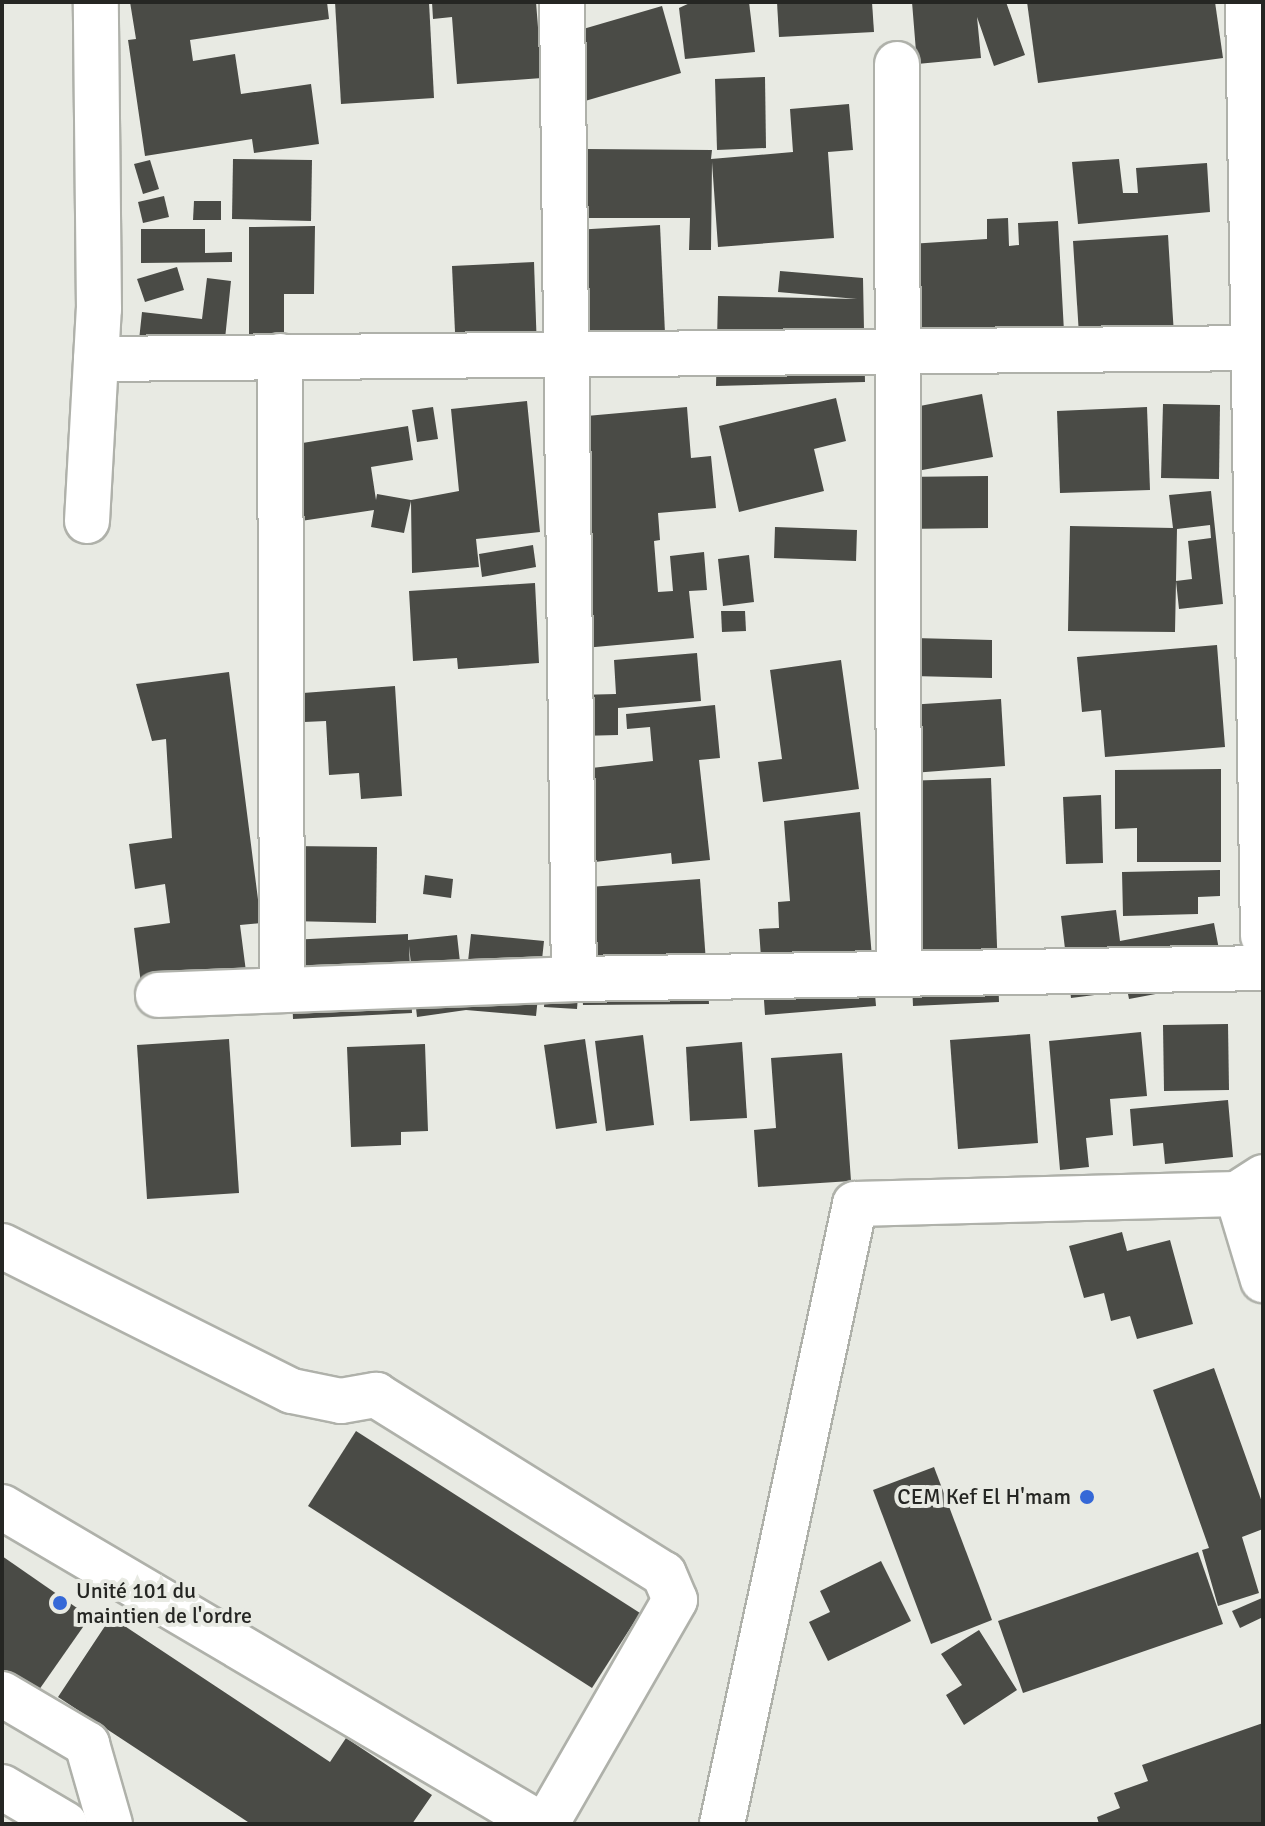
<!DOCTYPE html>
<html>
<head>
<meta charset="utf-8">
<style>
  body { margin:0 }
  #map { position:relative; width:1265px; height:1826px; overflow:hidden; background:#e8eae3; font-family:Signika,sans-serif }
  div>[style] { position:absolute }
  .building>* { inset:0; background:#4a4b46 }
  .roads { filter:drop-shadow(2px 0 #afb1aa) drop-shadow(-2px 0 #afb1aa) drop-shadow(0 2px #afb1aa) drop-shadow(0 -2px #afb1aa) }
  .minor>* { height:44px; margin:-22px; padding:0 22px; transform-origin:22px; border-radius:22px; background:#fff }
  .dots>* { width:22px; height:22px; translate:-50% -50%; box-sizing:border-box; border:4px solid #e8eae3; border-radius:50% }
  span { translate:-50% -50%; white-space:nowrap; text-align:center; line-height:1.15; -webkit-text-stroke:8px #e8eae3; paint-order:stroke }
  .poi-label { font-size:22px; color:#252623 }
  .right { translate:-100% -50%; text-align:right }
  .left { translate:0 -50%; text-align:left }
  .frame { position:absolute; inset:0; border:4px solid #252623; pointer-events:none }
</style>
</head>
<body>
<div id="map">
  <div class="building">
    <div style="clip-path:polygon(130px 2px,327px 2px,329px 19px,190px 40px,193px 61px,235px 54px,241px 94px,311px 84px,319px 144px,254px 153px,252px 139px,145px 156px,128px 40px,136px 39px)"></div>
    <div style="clip-path:polygon(335px 2px,429px 2px,434px 98px,341px 104px)"></div>
    <div style="clip-path:polygon(432px 2px,536px 2px,542px 78px,457px 84px,452px 17px,433px 19px)"></div>
    <div style="clip-path:polygon(692px 2px,749px 2px,755px 52px,685px 59px,679px 8px)"></div>
    <div style="clip-path:polygon(777px 2px,872px 2px,874px 32px,779px 37px)"></div>
    <div style="clip-path:polygon(912px 2px,1006px 2px,1025px 55px,994px 66px,977px 17px,981px 58px,917px 64px)"></div>
    <div style="clip-path:polygon(1027px 2px,1215px 2px,1223px 58px,1038px 83px)"></div>
    <div style="clip-path:polygon(662px 6px,681px 73px,585px 101px,566px 34px)"></div>
    <div style="clip-path:polygon(765px 77px,766px 148px,717px 150px,715px 79px)"></div>
    <div style="clip-path:polygon(849px 104px,853px 150px,828px 152px,834px 238px,718px 247px,712px 162px,711px 250px,689px 250px,690px 218px,585px 218px,585px 149px,712px 150px,711px 159px,793px 152px,790px 109px)"></div>
    <div style="clip-path:polygon(233px 159px,312px 160px,311px 221px,232px 219px)"></div>
    <div style="clip-path:polygon(1119px 159px,1123px 193px,1138px 193px,1136px 168px,1207px 163px,1210px 212px,1078px 224px,1072px 162px)"></div>
    <div style="clip-path:polygon(150px 160px,159px 189px,143px 194px,134px 164px)"></div>
    <div style="clip-path:polygon(164px 196px,169px 217px,143px 223px,138px 202px)"></div>
    <div style="clip-path:polygon(194px 201px,221px 201px,221px 220px,193px 220px)"></div>
    <div style="clip-path:polygon(1008px 218px,1009px 246px,1019px 245px,1018px 223px,1058px 221px,1065px 350px,900px 360px,894px 245px,987px 239px,987px 219px)"></div>
    <div style="clip-path:polygon(660px 225px,666px 355px,580px 359px,574px 230px)"></div>
    <div style="clip-path:polygon(315px 226px,314px 294px,284px 294px,284px 362px,249px 363px,249px 227px)"></div>
    <div style="clip-path:polygon(141px 229px,205px 229px,205px 253px,232px 252px,232px 262px,141px 263px)"></div>
    <div style="clip-path:polygon(1168px 235px,1174px 336px,1081px 366px,1073px 241px)"></div>
    <div style="clip-path:polygon(534px 262px,537px 351px,456px 354px,452px 266px)"></div>
    <div style="clip-path:polygon(177px 267px,184px 290px,145px 302px,137px 279px)"></div>
    <div style="clip-path:polygon(780px 271px,863px 278px,865px 382px,716px 386px,718px 296px,857px 299px,778px 292px)"></div>
    <div style="clip-path:polygon(207px 278px,231px 281px,222px 368px,137px 359px,142px 312px,202px 319px)"></div>
    <div style="clip-path:polygon(982px 394px,993px 457px,906px 473px,894px 411px)"></div>
    <div style="clip-path:polygon(836px 398px,846px 441px,814px 449px,824px 491px,739px 512px,719px 426px)"></div>
    <div style="clip-path:polygon(527px 401px,540px 532px,476px 539px,479px 567px,412px 573px,411px 501px,404px 533px,371px 527px,374px 510px,301px 521px,290px 445px,408px 426px,413px 460px,371px 467px,376px 500px,377px 494px,411px 500px,459px 491px,451px 409px)"></div>
    <div style="clip-path:polygon(1163px 404px,1220px 405px,1219px 479px,1161px 478px)"></div>
    <div style="clip-path:polygon(433px 407px,438px 439px,417px 442px,412px 410px)"></div>
    <div style="clip-path:polygon(687px 407px,691px 458px,711px 456px,716px 508px,658px 513px,660px 540px,654px 541px,658px 592px,673px 591px,670px 556px,704px 552px,707px 590px,689px 591px,694px 638px,584px 648px,564px 418px)"></div>
    <div style="clip-path:polygon(1147px 407px,1150px 490px,1060px 493px,1057px 411px)"></div>
    <div style="clip-path:polygon(988px 476px,988px 528px,900px 529px,900px 477px)"></div>
    <div style="clip-path:polygon(1211px 491px,1223px 604px,1179px 609px,1176px 581px,1192px 579px,1188px 541px,1211px 538px,1210px 525px,1177px 529px,1175px 632px,1068px 631px,1070px 526px,1173px 528px,1169px 495px)"></div>
    <div style="clip-path:polygon(775px 527px,857px 530px,856px 561px,774px 558px)"></div>
    <div style="clip-path:polygon(533px 545px,536px 567px,482px 577px,479px 554px)"></div>
    <div style="clip-path:polygon(749px 555px,754px 602px,723px 606px,718px 559px)"></div>
    <div style="clip-path:polygon(535px 583px,539px 663px,458px 669px,457px 658px,413px 661px,409px 591px)"></div>
    <div style="clip-path:polygon(721px 611px,745px 611px,746px 631px,722px 632px)"></div>
    <div style="clip-path:polygon(914px 638px,992px 640px,992px 678px,913px 676px)"></div>
    <div style="clip-path:polygon(1217px 645px,1225px 747px,1105px 757px,1101px 710px,1082px 712px,1077px 657px)"></div>
    <div style="clip-path:polygon(697px 653px,701px 701px,618px 708px,618px 735px,579px 736px,578px 695px,616px 694px,614px 660px)"></div>
    <div style="clip-path:polygon(841px 660px,859px 789px,763px 802px,758px 762px,782px 759px,770px 670px)"></div>
    <div style="clip-path:polygon(229px 672px,261px 923px,240px 925px,249px 995px,144px 1008px,134px 928px,170px 923px,165px 884px,135px 889px,129px 844px,172px 838px,166px 739px,152px 741px,136px 684px)"></div>
    <div style="clip-path:polygon(395px 686px,402px 796px,361px 799px,359px 773px,329px 775px,326px 721px,304px 722px,303px 693px)"></div>
    <div style="clip-path:polygon(1001px 699px,1005px 766px,912px 773px,908px 705px)"></div>
    <div style="clip-path:polygon(715px 705px,720px 758px,699px 760px,710px 860px,672px 864px,671px 853px,578px 864px,574px 770px,653px 761px,650px 727px,627px 729px,626px 714px)"></div>
    <div style="clip-path:polygon(1221px 769px,1221px 862px,1137px 862px,1137px 828px,1115px 829px,1115px 770px)"></div>
    <div style="clip-path:polygon(991px 778px,999px 1002px,913px 1006px,904px 781px)"></div>
    <div style="clip-path:polygon(1101px 795px,1103px 863px,1066px 864px,1063px 797px)"></div>
    <div style="clip-path:polygon(860px 812px,876px 1006px,765px 1015px,759px 929px,779px 928px,778px 902px,790px 901px,784px 821px)"></div>
    <div style="clip-path:polygon(291px 846px,377px 847px,376px 923px,290px 921px)"></div>
    <div style="clip-path:polygon(1220px 870px,1220px 896px,1198px 897px,1198px 914px,1123px 916px,1122px 872px)"></div>
    <div style="clip-path:polygon(425px 875px,453px 879px,451px 898px,423px 894px)"></div>
    <div style="clip-path:polygon(700px 879px,709px 1004px,583px 1005px,575px 888px)"></div>
    <div style="clip-path:polygon(1116px 910px,1120px 941px,1214px 923px,1225px 981px,1129px 999px,1125px 979px,1126px 991px,1071px 998px,1061px 916px)"></div>
    <div style="clip-path:polygon(408px 934px,408px 940px,457px 935px,464px 998px,471px 934px,544px 941px,536px 1016px,466px 1010px,417px 1017px,409px 946px,412px 1013px,293px 1019px,290px 940px)"></div>
    <div style="clip-path:polygon(546px 981px,579px 983px,577px 1009px,544px 1007px)"></div>
    <div style="clip-path:polygon(1228px 1024px,1229px 1090px,1164px 1091px,1163px 1025px)"></div>
    <div style="clip-path:polygon(1141px 1032px,1147px 1096px,1110px 1099px,1113px 1135px,1086px 1138px,1089px 1167px,1060px 1170px,1049px 1041px)"></div>
    <div style="clip-path:polygon(1030px 1034px,1038px 1143px,958px 1149px,950px 1040px)"></div>
    <div style="clip-path:polygon(643px 1035px,654px 1125px,606px 1131px,595px 1041px)"></div>
    <div style="clip-path:polygon(229px 1039px,239px 1193px,147px 1199px,137px 1045px)"></div>
    <div style="clip-path:polygon(585px 1039px,597px 1123px,556px 1129px,544px 1045px)"></div>
    <div style="clip-path:polygon(742px 1042px,747px 1118px,690px 1121px,686px 1047px)"></div>
    <div style="clip-path:polygon(425px 1044px,428px 1131px,401px 1132px,401px 1145px,351px 1147px,347px 1047px)"></div>
    <div style="clip-path:polygon(842px 1053px,851px 1181px,758px 1187px,754px 1130px,776px 1128px,771px 1058px)"></div>
    <div style="clip-path:polygon(1228px 1100px,1233px 1157px,1165px 1164px,1163px 1143px,1133px 1146px,1130px 1109px)"></div>
    <div style="clip-path:polygon(1122px 1232px,1127px 1251px,1170px 1240px,1193px 1324px,1137px 1339px,1130px 1316px,1111px 1321px,1104px 1293px,1084px 1298px,1069px 1246px)"></div>
    <div style="clip-path:polygon(1214px 1368px,1263px 1505px,1263px 1529px,1242px 1537px,1259px 1593px,1218px 1606px,1202px 1550px,1209px 1548px,1153px 1390px)"></div>
    <div style="clip-path:polygon(356px 1431px,640px 1613px,592px 1688px,308px 1506px)"></div>
    <div style="clip-path:polygon(934px 1467px,992px 1620px,931px 1644px,873px 1490px)"></div>
    <div style="clip-path:polygon(1198px 1552px,1223px 1624px,1023px 1693px,998px 1621px)"></div>
    <div style="clip-path:polygon(2px 1556px,90px 1617px,34px 1697px,2px 1674px)"></div>
    <div style="clip-path:polygon(881px 1561px,911px 1621px,828px 1661px,809px 1622px,830px 1612px,820px 1591px)"></div>
    <div style="clip-path:polygon(1262px 1598px,1263px 1617px,1240px 1628px,1232px 1611px)"></div>
    <div style="clip-path:polygon(111px 1617px,330px 1762px,346px 1738px,432px 1795px,412px 1824px,251px 1824px,58px 1697px)"></div>
    <div style="clip-path:polygon(979px 1630px,1017px 1690px,964px 1725px,946px 1695px,962px 1685px,941px 1654px)"></div>
    <div style="clip-path:polygon(1263px 1723px,1263px 1824px,1099px 1824px,1097px 1817px,1120px 1808px,1114px 1793px,1148px 1781px,1142px 1765px)"></div>
  </div>
  <div class="roads">
    <div class="minor">
      <div style="left:562px;top:2px;width:977px;rotate:89.3deg"></div>
      <div style="left:1248px;top:2px;width:934px;rotate:89.08deg"></div>
      <div style="left:897px;top:64px;width:910px;rotate:89.87deg"></div>
      <div style="left:280px;top:356px;width:630px;rotate:89.82deg"></div>
      <div style="left:96px;top:359px;width:1167px;rotate:-0.54deg"></div>
      <div style="left:87px;top:521px;width:212px;rotate:-86.8deg"></div>
      <div style="left:99px;top:309px;width:307px;rotate:-90.6deg"></div>
      <div style="left:158px;top:995px;width:416px;rotate:-2.2deg"></div>
      <div style="left:574px;top:979px;width:689px;rotate:-0.91deg"></div>
      <div style="left:1237px;top:1194px;width:90px;rotate:73.2deg"></div>
      <div style="left:2px;top:1246px;width:324px;rotate:26.6deg"></div>
      <div style="left:292px;top:1391px;width:50px;rotate:11.5deg"></div>
      <div style="left:341px;top:1401px;width:36px;rotate:-10deg"></div>
      <div style="left:376px;top:1395px;width:339px;rotate:31.9deg"></div>
      <div style="left:664px;top:1574px;width:28px;rotate:67deg"></div>
      <div style="left:675px;top:1600px;width:258px;rotate:119.9deg"></div>
      <div style="left:2px;top:1507px;width:624px;rotate:30.51deg"></div>
      <div style="left:2px;top:1694px;width:99px;rotate:30.5deg"></div>
      <div style="left:87px;top:1744px;width:83px;rotate:74deg"></div>
      <div style="left:2px;top:1787px;width:73px;rotate:30.4deg"></div>
      <div style="left:722px;top:1824px;width:634px;rotate:-77.89deg"></div>
      <div style="left:855px;top:1204px;width:382px;rotate:-1.5deg"></div>
      <div style="left:1237px;top:1194px;width:31px;rotate:-33deg"></div>
    </div>
  </div>
  <div class="dots">
    <div style="left:1087px;top:1497px;background:#3568d7"></div>
    <div style="left:60px;top:1603px;background:#3568d7"></div>
  </div>
  <div class="poi-label">
    <span class="right" style="left:1071px;top:1497px">CEM Kef El H'mam</span>
    <span class="left" style="left:76px;top:1603px">Unité 101 du<br>maintien de l'ordre</span>
  </div>
  <div class="frame"></div>
</div>
</body>
</html>
